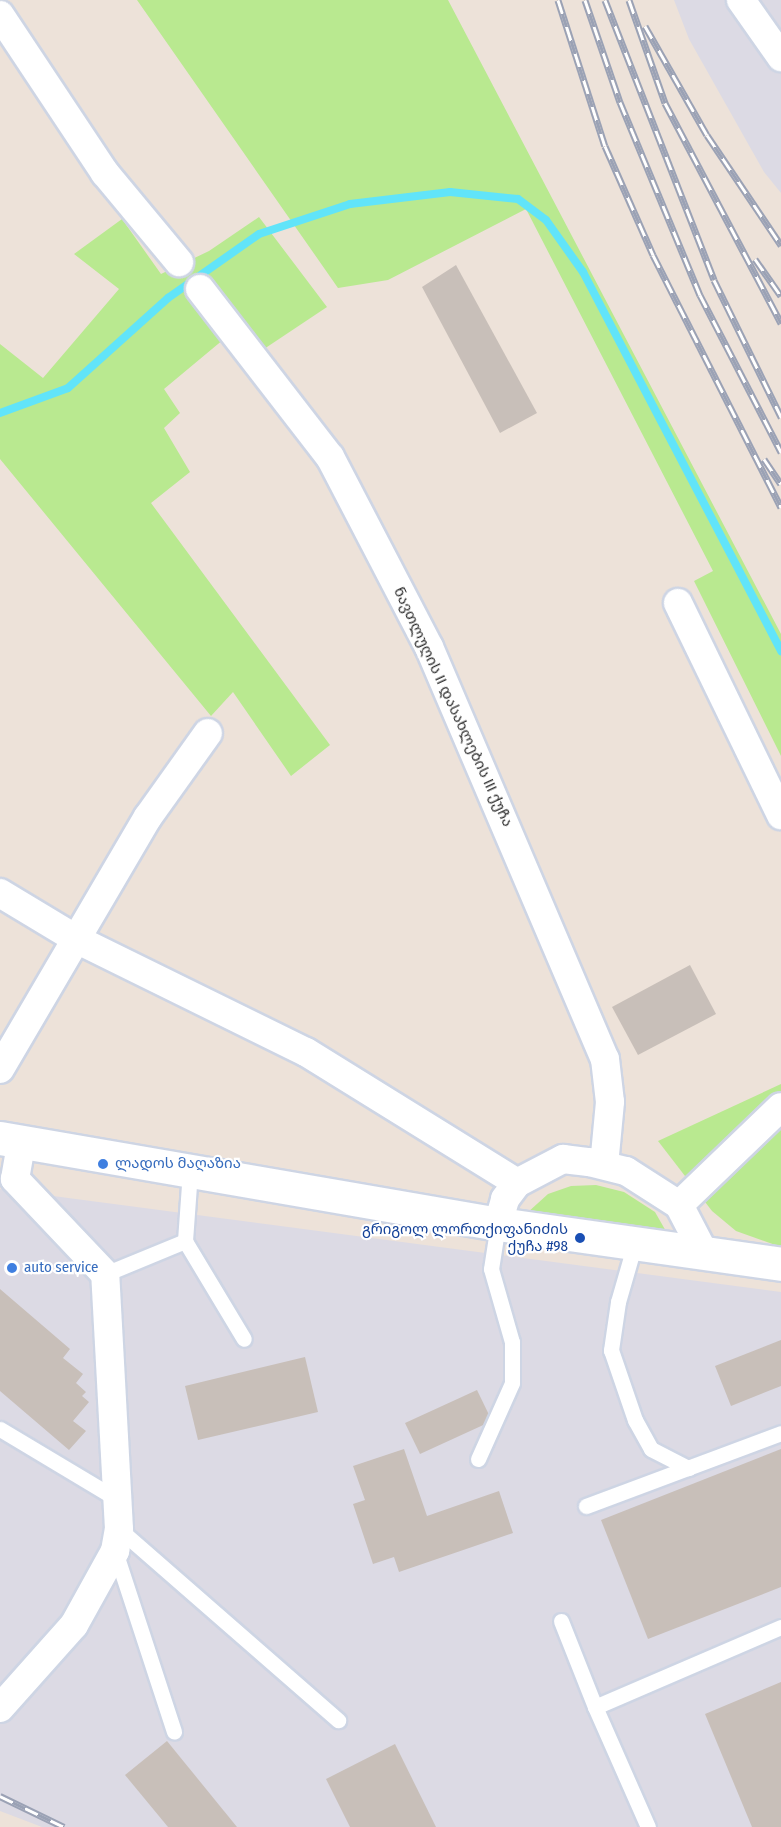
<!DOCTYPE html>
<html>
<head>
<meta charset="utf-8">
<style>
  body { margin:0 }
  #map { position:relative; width:781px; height:1827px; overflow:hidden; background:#ede2d9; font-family:"Fira Sans Condensed","Noto Sans Georgian",sans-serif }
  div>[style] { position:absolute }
  .industrial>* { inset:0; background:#dcdae4 }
  .green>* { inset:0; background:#b9e990 }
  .stream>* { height:8px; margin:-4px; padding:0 4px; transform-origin:4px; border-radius:4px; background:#61e4f9 }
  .building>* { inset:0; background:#c8bfb9 }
  .roads { filter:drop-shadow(2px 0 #ced5e4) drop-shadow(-2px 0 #ced5e4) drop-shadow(0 2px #ced5e4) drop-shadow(0 -2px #ced5e4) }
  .lane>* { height:15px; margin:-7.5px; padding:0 7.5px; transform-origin:7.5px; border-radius:7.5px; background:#fff }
  .street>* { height:28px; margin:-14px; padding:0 14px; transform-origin:14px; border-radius:14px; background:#fff }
  .secondary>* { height:33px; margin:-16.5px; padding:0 16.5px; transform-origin:16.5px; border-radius:16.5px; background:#fff }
  .rail>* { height:7px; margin-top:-3.5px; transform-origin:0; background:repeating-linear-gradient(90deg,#fff 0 14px,#9ba2b5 0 28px); box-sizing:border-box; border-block:2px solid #9ba2b5 }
  .dots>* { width:16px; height:16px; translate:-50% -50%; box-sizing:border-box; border:3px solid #fff; border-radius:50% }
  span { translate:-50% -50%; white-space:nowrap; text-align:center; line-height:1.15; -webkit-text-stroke:4.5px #fff; paint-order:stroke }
  .street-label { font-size:15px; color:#292929 }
  .shop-label { font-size:15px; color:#366cbe }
  .left { translate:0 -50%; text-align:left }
  .transit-label { font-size:15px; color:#164399 }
  .right { translate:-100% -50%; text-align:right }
</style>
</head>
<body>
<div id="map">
  <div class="industrial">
    <div style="clip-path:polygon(674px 0,781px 0,781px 193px,764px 172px,689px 39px)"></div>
    <div style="clip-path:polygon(0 1189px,781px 1292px,781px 1827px,42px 1827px,0 1811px)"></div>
  </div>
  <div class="green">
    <div style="clip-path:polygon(137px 0,448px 0,781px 634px,781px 756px,694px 581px,713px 571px,526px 209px,388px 280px,338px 288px)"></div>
    <div style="clip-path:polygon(259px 217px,327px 307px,261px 351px,242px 324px,164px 389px,180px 413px,164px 428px,190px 472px,151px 503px,330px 745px,291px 776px,233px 692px,211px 716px,0 459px,0 344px,43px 378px,119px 289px,74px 254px,122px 219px,161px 274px,209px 251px)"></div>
    <div style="clip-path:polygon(781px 1084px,781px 1247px,736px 1231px,712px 1211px,658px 1141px)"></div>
    <div style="clip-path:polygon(596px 1185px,624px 1192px,655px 1212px,667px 1233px,527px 1213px,548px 1194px,571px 1186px)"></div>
  </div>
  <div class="stream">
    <div style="left:0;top:413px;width:72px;rotate:-20.2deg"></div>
    <div style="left:68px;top:388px;width:135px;rotate:-42deg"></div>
    <div style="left:168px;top:298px;width:111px;rotate:-35.1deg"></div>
    <div style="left:259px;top:234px;width:96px;rotate:-18.2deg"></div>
    <div style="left:350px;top:204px;width:101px;rotate:-6.8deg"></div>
    <div style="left:450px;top:192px;width:68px;rotate:5.9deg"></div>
    <div style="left:518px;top:199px;width:35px;rotate:37deg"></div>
    <div style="left:546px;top:220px;width:64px;rotate:54.6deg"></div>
    <div style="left:583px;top:272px;width:428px;rotate:62.4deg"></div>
  </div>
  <div class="building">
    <div style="clip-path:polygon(456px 265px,537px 413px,500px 433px,422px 287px)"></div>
    <div style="clip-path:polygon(690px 965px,716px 1014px,638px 1055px,612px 1007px)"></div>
    <div style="clip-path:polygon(0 1289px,70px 1349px,63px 1358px,83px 1374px,76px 1383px,86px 1392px,82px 1396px,89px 1402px,73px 1421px,86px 1431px,69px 1450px,0 1391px)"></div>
    <div style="clip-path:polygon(781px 1340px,781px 1386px,731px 1406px,715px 1366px)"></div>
    <div style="clip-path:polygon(305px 1357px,318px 1412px,198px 1440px,185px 1386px)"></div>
    <div style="clip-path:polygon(477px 1390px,492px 1421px,420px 1454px,405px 1423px)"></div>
    <div style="clip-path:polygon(404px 1449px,427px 1516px,499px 1491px,513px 1533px,399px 1572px,394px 1557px,373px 1564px,353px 1504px,365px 1500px,353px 1466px)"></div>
    <div style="clip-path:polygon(781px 1449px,781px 1587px,648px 1639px,601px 1520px)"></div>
    <div style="clip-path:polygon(781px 1682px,781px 1827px,752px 1827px,705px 1714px)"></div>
    <div style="clip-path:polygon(167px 1741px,237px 1827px,168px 1827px,125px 1775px)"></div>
    <div style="clip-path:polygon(395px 1744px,436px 1827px,350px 1827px,326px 1779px)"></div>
  </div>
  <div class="roads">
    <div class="lane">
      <div style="left:190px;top:1171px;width:70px;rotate:94.1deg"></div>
      <div style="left:185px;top:1241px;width:114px;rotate:59deg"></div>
      <div style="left:635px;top:1243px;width:61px;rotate:106.1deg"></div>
      <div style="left:618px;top:1302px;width:49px;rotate:98.3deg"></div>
      <div style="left:611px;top:1350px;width:74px;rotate:71.1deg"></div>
      <div style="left:635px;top:1420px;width:33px;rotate:61deg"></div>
      <div style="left:651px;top:1449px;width:42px;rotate:27.2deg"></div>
      <div style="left:105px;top:1274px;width:87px;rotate:-22.4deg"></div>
      <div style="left:0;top:1429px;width:136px;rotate:30.9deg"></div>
      <div style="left:478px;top:1459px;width:83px;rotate:-65.9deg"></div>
      <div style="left:512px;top:1383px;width:41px;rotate:-90deg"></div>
      <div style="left:512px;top:1342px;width:76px;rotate:-106deg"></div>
      <div style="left:491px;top:1269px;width:46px;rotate:-81.2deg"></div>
      <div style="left:586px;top:1506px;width:208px;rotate:-20.5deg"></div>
      <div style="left:119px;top:1529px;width:291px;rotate:41.1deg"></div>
      <div style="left:115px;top:1551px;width:190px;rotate:71.9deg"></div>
      <div style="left:561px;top:1621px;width:92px;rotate:68.4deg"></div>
      <div style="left:648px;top:1827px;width:131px;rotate:-113.8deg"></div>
      <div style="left:595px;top:1707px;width:202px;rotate:-23.3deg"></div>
    </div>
    <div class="street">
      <div style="left:741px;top:0;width:70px;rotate:54.9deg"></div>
      <div style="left:0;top:15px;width:190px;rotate:56.4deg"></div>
      <div style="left:105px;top:173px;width:116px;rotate:50.3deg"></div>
      <div style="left:200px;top:289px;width:212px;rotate:52.3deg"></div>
      <div style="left:330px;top:457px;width:214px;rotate:62.5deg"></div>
      <div style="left:429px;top:647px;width:448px;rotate:66.9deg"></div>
      <div style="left:605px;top:1059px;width:43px;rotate:83.4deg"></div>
      <div style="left:610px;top:1102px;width:63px;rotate:95.4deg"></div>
      <div style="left:678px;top:603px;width:236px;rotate:64.1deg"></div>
      <div style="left:0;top:893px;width:91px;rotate:31.1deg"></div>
      <div style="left:78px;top:940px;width:254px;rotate:26.2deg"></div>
      <div style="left:306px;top:1052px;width:248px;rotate:31.8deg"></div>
      <div style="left:0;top:1069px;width:292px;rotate:-59.6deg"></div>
      <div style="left:148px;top:817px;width:103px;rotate:-54.5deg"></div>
      <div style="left:679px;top:1205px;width:141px;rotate:-43.9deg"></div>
      <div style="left:498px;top:1224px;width:26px;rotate:-74deg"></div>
      <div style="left:505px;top:1199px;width:20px;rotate:-53deg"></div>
      <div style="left:517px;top:1183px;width:52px;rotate:-27.6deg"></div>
      <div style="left:563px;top:1159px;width:26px;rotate:7deg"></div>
      <div style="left:589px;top:1162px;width:38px;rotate:14deg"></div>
      <div style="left:626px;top:1171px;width:63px;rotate:32.7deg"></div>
      <div style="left:679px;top:1205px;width:54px;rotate:62.5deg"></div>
      <div style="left:0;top:1708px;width:111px;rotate:-48.3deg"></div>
      <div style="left:74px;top:1625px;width:85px;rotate:-61deg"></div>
      <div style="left:115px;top:1551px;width:22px;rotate:-80deg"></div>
      <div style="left:119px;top:1529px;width:255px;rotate:-93.1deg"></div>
      <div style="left:105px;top:1274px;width:131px;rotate:-133.5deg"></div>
      <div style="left:15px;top:1179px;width:36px;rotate:-80deg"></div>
    </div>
    <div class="secondary">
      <div style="left:0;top:1138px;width:505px;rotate:9.8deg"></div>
      <div style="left:498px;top:1224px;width:286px;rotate:8deg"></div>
    </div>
  </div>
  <div class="rail">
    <div style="left:558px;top:0;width:153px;rotate:72.2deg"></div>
    <div style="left:605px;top:146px;width:119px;rotate:66.2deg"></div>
    <div style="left:653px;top:255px;width:283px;rotate:63.1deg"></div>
    <div style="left:585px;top:0;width:108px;rotate:71.1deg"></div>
    <div style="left:620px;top:102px;width:209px;rotate:67.5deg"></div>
    <div style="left:700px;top:295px;width:177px;rotate:62.7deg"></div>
    <div style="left:605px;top:0;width:300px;rotate:68.7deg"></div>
    <div style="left:714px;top:280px;width:153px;rotate:63.9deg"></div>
    <div style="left:629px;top:0;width:109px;rotate:70.7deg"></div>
    <div style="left:665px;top:103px;width:249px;rotate:62.2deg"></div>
    <div style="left:645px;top:26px;width:125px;rotate:60.4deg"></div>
    <div style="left:707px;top:135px;width:133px;rotate:56.1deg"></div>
    <div style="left:755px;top:259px;width:45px;rotate:54.9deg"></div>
    <div style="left:764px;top:459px;width:30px;rotate:56deg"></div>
    <div style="left:0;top:1796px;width:71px;rotate:25.8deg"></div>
  </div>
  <div class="dots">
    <div style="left:103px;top:1164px;background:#3f7fe0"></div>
    <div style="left:580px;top:1238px;background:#1a4fb4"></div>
    <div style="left:12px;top:1268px;background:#3f7fe0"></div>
  </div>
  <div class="street-label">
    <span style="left:453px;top:707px;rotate:65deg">ნავთლუღის II დასახლების III ქუჩა</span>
  </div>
  <div class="shop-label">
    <span class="left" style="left:115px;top:1164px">ლადოს მაღაზია</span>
    <span class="left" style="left:24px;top:1268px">auto service</span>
  </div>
  <div class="transit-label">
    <span class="right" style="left:568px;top:1238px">გრიგოლ ლორთქიფანიძის<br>ქუჩა #98</span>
  </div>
</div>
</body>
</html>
